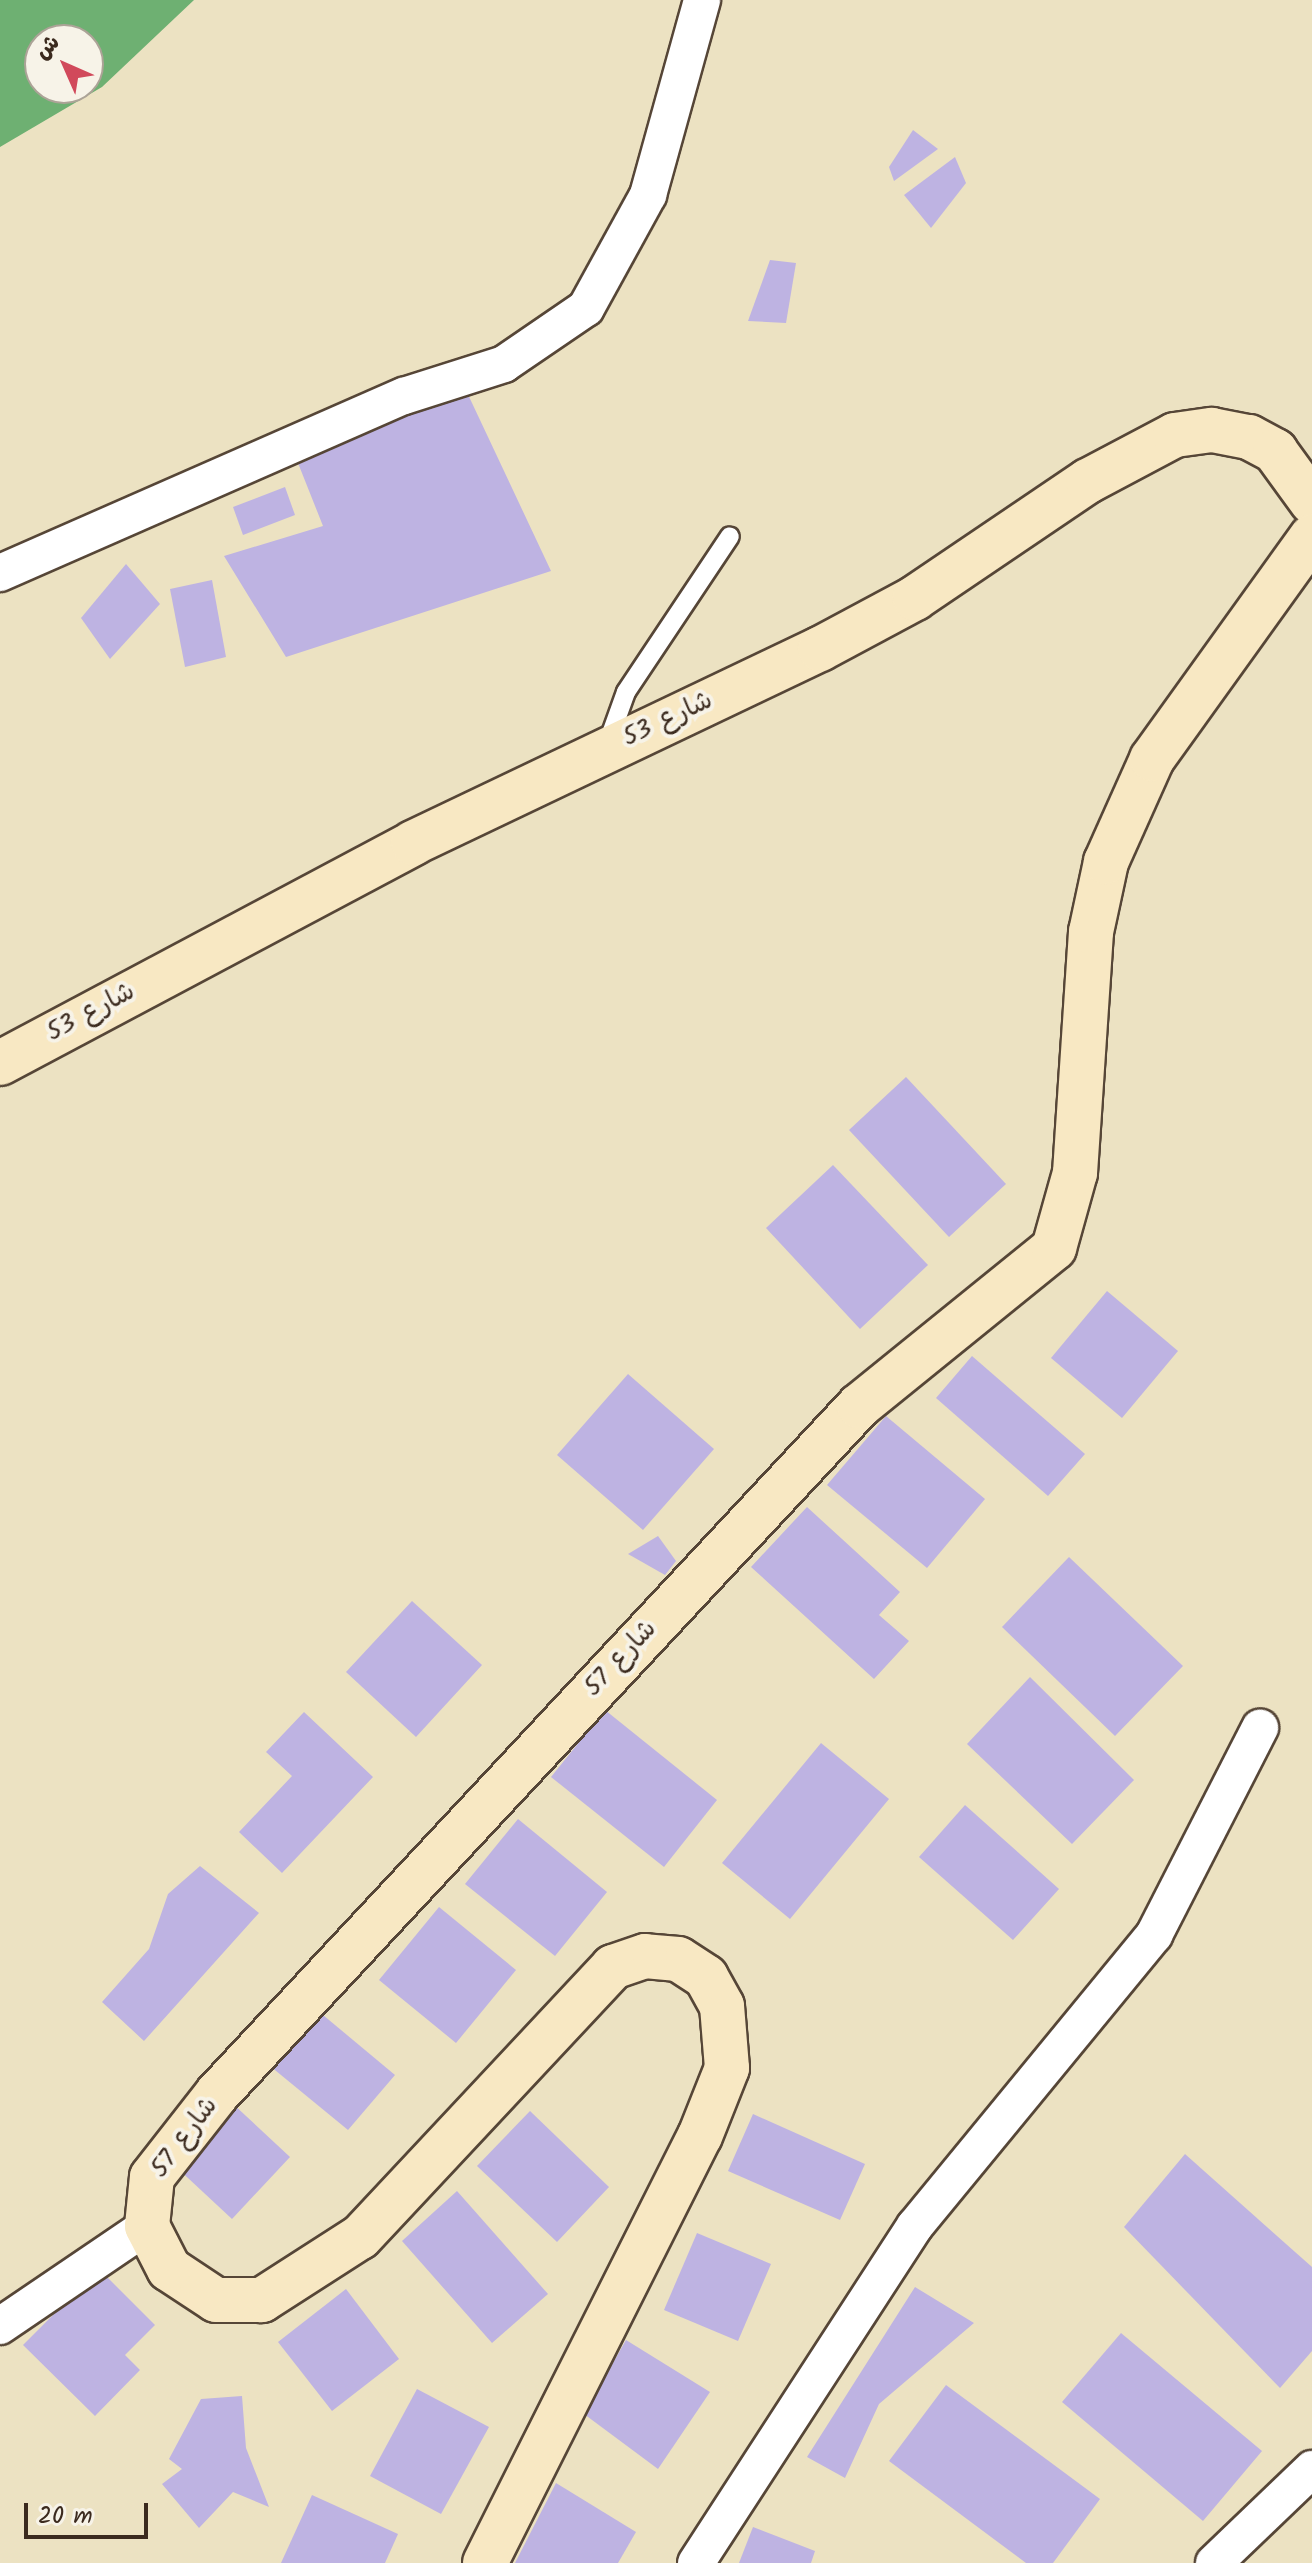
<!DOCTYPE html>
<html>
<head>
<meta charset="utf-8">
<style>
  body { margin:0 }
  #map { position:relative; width:1312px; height:2563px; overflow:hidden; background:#ece2c2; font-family:Kalam,"Playpen Sans Arabic",sans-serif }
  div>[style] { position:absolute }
  .forest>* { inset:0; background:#6eb072 }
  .building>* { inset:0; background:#beb3e2 }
  .roads { filter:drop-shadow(2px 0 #564637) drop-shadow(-2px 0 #564637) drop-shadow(0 2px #564637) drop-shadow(0 -2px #564637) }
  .lane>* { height:18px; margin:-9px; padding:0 9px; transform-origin:9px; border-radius:9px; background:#fff }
  .street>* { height:36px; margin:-18px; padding:0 18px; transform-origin:18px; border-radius:18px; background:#fff }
  .secondary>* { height:44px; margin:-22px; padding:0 22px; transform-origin:22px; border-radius:22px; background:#f8e8c3 }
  span { translate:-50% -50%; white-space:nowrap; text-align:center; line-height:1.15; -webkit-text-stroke:8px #f7f3e8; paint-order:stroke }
  .street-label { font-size:26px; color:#3b2a1e }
  .north { position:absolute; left:24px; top:24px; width:80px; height:80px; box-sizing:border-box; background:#f7f3e8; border:2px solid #aca397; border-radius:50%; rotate:315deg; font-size:22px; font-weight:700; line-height:32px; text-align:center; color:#3b2a1e }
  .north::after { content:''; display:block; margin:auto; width:28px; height:36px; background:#d1495b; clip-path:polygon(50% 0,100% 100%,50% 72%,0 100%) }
  .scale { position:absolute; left:24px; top:2503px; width:124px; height:36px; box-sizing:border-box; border:4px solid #3b2a1e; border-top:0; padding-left:10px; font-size:24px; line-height:28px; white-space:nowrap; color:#3b2a1e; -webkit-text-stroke:6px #f7f3e8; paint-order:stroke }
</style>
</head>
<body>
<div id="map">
  <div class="forest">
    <div style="clip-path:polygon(evenodd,0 0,194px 0,102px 87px,0 147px,0 0,40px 40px,88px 40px,88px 88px,40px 88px,40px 40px)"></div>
  </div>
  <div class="building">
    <div style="clip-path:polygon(913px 130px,938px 149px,894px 181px,889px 167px)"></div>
    <div style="clip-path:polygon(955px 157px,966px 183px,931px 228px,904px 195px)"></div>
    <div style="clip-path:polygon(770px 260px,796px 263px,786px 323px,748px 321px)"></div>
    <div style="clip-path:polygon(464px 386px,551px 571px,286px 657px,224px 556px,323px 526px,296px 458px)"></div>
    <div style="clip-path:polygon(285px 487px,295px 515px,243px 535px,233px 507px)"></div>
    <div style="clip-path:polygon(126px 564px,160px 604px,110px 659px,81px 618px)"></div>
    <div style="clip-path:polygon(212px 580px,226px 657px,185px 667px,170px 589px)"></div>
    <div style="clip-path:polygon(906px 1077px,1006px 1184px,949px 1237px,849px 1130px)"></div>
    <div style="clip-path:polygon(833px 1165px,928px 1265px,860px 1329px,766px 1228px)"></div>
    <div style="clip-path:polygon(1107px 1291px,1178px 1351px,1122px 1418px,1051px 1358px)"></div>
    <div style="clip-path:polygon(972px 1356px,1085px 1454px,1048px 1496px,936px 1398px)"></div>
    <div style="clip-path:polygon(628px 1374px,714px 1449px,643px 1530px,557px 1455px)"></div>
    <div style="clip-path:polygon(886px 1416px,985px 1499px,927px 1568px,827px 1485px)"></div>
    <div style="clip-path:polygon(807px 1507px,900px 1592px,879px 1615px,909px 1641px,874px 1679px,751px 1567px)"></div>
    <div style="clip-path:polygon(658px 1536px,676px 1561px,665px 1575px,628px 1554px)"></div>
    <div style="clip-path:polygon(1069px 1557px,1183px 1666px,1115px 1736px,1002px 1627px)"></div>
    <div style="clip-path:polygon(412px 1601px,482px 1665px,416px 1737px,346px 1672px)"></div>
    <div style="clip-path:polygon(1030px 1677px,1134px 1780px,1072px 1844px,967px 1744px)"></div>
    <div style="clip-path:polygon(605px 1710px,717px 1800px,664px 1867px,551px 1777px)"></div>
    <div style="clip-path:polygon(304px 1712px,373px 1777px,282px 1873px,239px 1832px,292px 1776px,266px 1752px)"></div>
    <div style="clip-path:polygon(821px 1743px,889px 1799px,790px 1919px,722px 1863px)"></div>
    <div style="clip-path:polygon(965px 1805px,1059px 1889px,1013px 1940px,919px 1857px)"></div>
    <div style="clip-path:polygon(518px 1819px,607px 1892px,555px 1956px,465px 1884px)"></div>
    <div style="clip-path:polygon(200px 1866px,259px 1913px,144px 2041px,102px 2002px,149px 1949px,168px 1894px)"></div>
    <div style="clip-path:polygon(439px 1907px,516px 1970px,456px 2043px,379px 1980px)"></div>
    <div style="clip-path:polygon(317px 2010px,395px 2075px,348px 2130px,270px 2066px)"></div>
    <div style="clip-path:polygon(232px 2103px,290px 2157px,232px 2219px,174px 2165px)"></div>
    <div style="clip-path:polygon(530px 2111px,609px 2187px,557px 2242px,477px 2166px)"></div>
    <div style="clip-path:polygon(753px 2114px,865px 2164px,840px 2220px,728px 2171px)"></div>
    <div style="clip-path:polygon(1185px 2154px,1312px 2267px,1312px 2351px,1280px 2388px,1124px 2227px)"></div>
    <div style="clip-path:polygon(457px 2191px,548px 2294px,492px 2343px,402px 2241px)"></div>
    <div style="clip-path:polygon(697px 2233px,771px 2264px,738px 2341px,664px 2310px)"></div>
    <div style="clip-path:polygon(99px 2269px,155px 2325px,125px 2355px,140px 2370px,95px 2416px,23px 2345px)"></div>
    <div style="clip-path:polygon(915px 2287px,974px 2323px,879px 2404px,845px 2478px,807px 2457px)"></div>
    <div style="clip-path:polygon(346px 2289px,399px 2359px,332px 2411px,278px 2342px)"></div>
    <div style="clip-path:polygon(1121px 2333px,1262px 2451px,1203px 2521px,1062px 2402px)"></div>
    <div style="clip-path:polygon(626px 2340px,710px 2392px,658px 2469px,584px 2414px)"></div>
    <div style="clip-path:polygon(946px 2385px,1100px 2499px,1053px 2563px,1026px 2563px,889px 2461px)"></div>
    <div style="clip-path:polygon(417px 2389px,489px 2427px,441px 2514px,370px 2476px)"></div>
    <div style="clip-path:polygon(242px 2396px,246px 2448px,269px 2507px,233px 2492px,199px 2528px,162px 2484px,182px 2469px,169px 2459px,201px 2399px)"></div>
    <div style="clip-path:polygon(556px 2483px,636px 2532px,618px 2563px,515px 2563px)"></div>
    <div style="clip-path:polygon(312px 2495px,398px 2534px,385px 2563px,281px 2563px)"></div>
    <div style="clip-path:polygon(753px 2527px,815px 2551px,811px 2563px,739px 2563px)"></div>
  </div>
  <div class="roads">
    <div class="lane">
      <div style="left:608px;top:742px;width:53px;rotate:-70.2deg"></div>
      <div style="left:626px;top:692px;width:187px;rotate:-56.3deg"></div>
    </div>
    <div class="street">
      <div style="left:0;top:573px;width:441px;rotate:-23.7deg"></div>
      <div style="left:404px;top:396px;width:105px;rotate:-17.7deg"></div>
      <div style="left:504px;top:364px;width:99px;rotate:-34.3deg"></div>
      <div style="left:586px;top:308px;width:129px;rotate:-61.2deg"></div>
      <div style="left:648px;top:195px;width:202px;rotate:-74.5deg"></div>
      <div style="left:0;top:2326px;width:178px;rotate:-34.2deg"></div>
      <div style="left:696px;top:2563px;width:402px;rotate:-57deg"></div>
      <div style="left:915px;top:2226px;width:377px;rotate:-50.6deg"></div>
      <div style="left:1154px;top:1935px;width:233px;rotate:-62.9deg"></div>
      <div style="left:1214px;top:2563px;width:136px;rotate:-43.8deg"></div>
    </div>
    <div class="secondary">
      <div style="left:0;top:1063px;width:468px;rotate:-28deg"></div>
      <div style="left:413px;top:843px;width:451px;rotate:-25.5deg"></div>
      <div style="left:820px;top:649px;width:108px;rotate:-28.2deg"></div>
      <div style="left:915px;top:598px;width:209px;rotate:-34.1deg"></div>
      <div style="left:1088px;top:481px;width:98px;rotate:-27.9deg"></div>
      <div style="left:1175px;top:435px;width:37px;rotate:-8deg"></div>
      <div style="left:1212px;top:430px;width:38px;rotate:11deg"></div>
      <div style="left:1249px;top:437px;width:30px;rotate:28deg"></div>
      <div style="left:1275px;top:451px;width:63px;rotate:54deg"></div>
      <div style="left:485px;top:2563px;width:478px;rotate:-63.3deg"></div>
      <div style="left:700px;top:2136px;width:73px;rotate:-68.3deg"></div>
      <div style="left:727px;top:2068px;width:62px;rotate:-94.6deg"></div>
      <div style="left:722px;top:2006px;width:33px;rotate:-119deg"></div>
      <div style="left:706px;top:1977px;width:33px;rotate:-147deg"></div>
      <div style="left:678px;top:1959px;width:33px;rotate:-175deg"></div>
      <div style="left:645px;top:1956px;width:34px;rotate:161deg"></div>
      <div style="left:613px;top:1967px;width:370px;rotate:133.1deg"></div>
      <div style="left:360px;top:2237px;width:117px;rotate:147.3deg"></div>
      <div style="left:262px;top:2300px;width:46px;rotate:180deg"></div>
      <div style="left:216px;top:2300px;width:56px;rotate:-146.6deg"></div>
      <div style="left:169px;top:2269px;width:48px;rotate:-117.1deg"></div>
      <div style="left:147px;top:2226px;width:49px;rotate:-84.2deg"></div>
      <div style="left:152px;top:2177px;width:105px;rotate:-51.9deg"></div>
      <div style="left:217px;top:2094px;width:941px;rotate:-46.98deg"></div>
      <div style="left:859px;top:1406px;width:251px;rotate:-39deg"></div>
      <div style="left:1054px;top:1248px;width:78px;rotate:-74.4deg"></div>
      <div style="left:1075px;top:1173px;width:242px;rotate:-86.2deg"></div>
      <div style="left:1091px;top:932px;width:72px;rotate:-77.9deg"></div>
      <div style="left:1106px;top:862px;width:113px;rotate:-65.9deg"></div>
      <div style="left:1152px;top:759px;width:274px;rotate:-54.3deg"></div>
    </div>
  </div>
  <div class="street-label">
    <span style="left:668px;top:720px;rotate:-25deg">شارع 53</span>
    <span style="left:91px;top:1013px;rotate:-28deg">شارع 53</span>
    <span style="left:621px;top:1659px;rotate:-47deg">شارع 57</span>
    <span style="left:185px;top:2138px;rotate:-53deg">شارع 57</span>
  </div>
  <div class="north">ش</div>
  <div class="scale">20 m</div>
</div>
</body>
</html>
